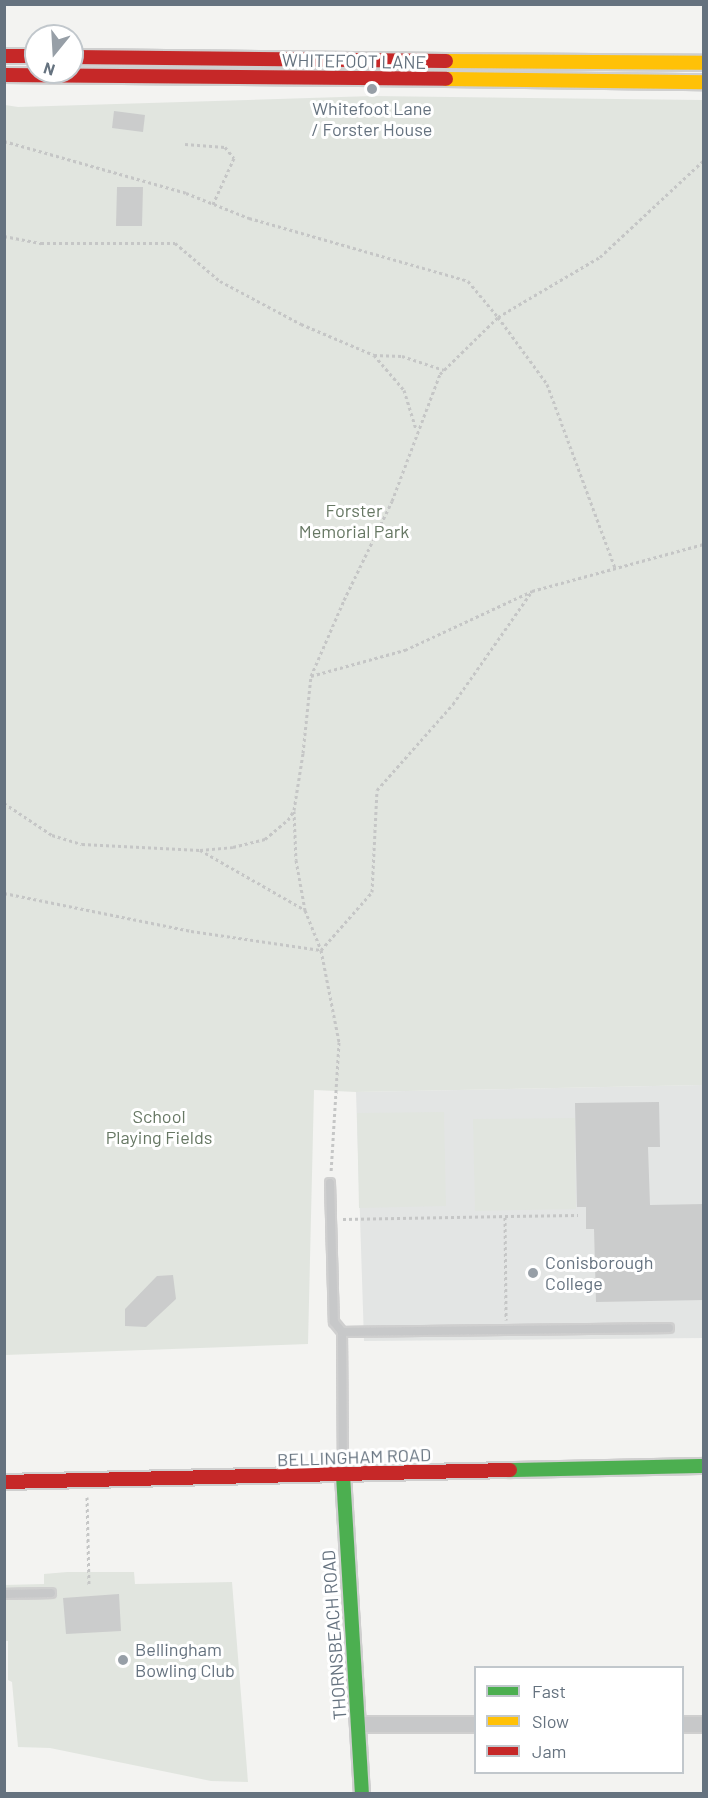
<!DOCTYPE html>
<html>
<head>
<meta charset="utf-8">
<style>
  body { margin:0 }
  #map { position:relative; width:708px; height:1798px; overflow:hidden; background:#f3f3f1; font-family:Barlow,sans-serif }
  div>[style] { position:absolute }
  .built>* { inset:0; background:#e3e5e4 }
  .green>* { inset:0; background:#e1e5df }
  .building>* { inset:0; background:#cbcccc }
  .path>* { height:3px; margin-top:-1.5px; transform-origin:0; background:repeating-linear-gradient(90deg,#c5c6c6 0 3px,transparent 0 6px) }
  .roads { filter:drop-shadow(2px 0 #cfcfcf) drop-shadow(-2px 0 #cfcfcf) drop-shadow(0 2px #cfcfcf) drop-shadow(0 -2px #cfcfcf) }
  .lane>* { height:8px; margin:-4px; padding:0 4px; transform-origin:4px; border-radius:4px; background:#c7c8c9 }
  .street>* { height:15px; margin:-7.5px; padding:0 7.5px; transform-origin:7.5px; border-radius:7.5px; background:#c7c8c9 }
  .fast>* { height:14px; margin:-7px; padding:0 7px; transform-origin:7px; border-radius:7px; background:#4caf50 }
  .slow>* { height:14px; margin:-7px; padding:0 7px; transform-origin:7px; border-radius:7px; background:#ffc107 }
  .jam>* { height:14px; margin:-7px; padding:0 7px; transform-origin:7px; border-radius:7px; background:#c62828 }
  .dots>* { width:16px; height:16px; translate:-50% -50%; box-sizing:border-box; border:3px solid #fff; border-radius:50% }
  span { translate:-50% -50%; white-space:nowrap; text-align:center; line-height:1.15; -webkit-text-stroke:6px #fff; paint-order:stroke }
  .street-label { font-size:18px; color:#65727f }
  .poi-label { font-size:18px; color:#65727f }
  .left { translate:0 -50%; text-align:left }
  .park-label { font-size:18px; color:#667763 }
  .frame { position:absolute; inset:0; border:6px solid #65727f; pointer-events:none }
  .legend { position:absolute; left:474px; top:1666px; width:210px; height:108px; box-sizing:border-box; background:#fff; border:2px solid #c1c7cc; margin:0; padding:8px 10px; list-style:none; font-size:18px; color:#65727f }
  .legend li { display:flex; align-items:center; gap:12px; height:30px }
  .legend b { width:30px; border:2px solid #c1c7cc }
  .north { position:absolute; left:24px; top:24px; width:60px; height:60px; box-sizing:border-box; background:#fff; border:2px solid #c1c7cc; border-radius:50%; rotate:198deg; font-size:16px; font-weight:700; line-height:24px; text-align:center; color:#65727f }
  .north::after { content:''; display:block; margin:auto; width:21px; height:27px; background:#979fa7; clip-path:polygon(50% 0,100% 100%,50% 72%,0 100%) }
</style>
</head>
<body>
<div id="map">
  <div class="built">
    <div style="clip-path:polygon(703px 1085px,703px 1338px,364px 1341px,356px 1092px)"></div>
  </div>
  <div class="green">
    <div style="clip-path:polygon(373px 96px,703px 100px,703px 1085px,356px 1092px,314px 1090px,308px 1344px,5px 1355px,5px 105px,18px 107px)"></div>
    <div style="clip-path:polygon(444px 1112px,446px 1206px,359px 1208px,357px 1113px)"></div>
    <div style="clip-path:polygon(575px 1118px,576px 1209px,475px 1211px,473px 1119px)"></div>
    <div style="clip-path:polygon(67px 1572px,134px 1572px,135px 1584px,232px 1582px,248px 1782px,211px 1781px,50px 1748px,18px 1747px,12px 1682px,8px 1680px,8px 1641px,5px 1641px,4px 1585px,44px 1584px,44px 1574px)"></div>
  </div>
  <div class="building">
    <div style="clip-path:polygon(114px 111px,145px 115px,143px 132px,112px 128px)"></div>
    <div style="clip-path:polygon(117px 187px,143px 187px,142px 226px,116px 226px)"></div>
    <div style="clip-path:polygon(659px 1102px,660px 1147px,648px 1147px,650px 1205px,704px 1204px,704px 1300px,596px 1302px,594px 1229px,586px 1229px,586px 1207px,577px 1207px,575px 1103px)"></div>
    <div style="clip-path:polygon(173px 1275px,176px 1299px,146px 1327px,125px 1326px,125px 1309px,157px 1276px)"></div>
    <div style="clip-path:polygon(119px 1594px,121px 1631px,66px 1634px,63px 1598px)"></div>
  </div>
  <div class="path">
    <div style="left:4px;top:141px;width:189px;rotate:15.9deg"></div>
    <div style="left:186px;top:193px;width:68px;rotate:21.6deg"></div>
    <div style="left:249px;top:218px;width:228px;rotate:16deg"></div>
    <div style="left:468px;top:281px;width:47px;rotate:50.2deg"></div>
    <div style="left:498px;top:317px;width:83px;rotate:53.8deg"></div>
    <div style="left:547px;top:384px;width:196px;rotate:69.7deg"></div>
    <div style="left:185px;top:144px;width:40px;rotate:4.3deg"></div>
    <div style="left:225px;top:147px;width:14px;rotate:51deg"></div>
    <div style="left:234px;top:158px;width:51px;rotate:114.5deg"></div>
    <div style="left:4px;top:236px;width:38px;rotate:11deg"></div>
    <div style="left:41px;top:243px;width:134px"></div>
    <div style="left:175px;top:243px;width:59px;rotate:40.2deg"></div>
    <div style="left:220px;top:281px;width:92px;rotate:28deg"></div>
    <div style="left:301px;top:324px;width:79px;rotate:23deg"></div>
    <div style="left:374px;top:355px;width:46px;rotate:49.4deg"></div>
    <div style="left:404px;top:390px;width:41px;rotate:72.9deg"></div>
    <div style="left:374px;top:355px;width:28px;rotate:2deg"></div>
    <div style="left:402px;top:356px;width:44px;rotate:18.4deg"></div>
    <div style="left:311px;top:676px;width:98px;rotate:-15.5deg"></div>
    <div style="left:405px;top:650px;width:140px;rotate:-24.9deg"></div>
    <div style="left:532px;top:591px;width:178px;rotate:-15.3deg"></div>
    <div style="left:4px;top:803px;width:58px;rotate:33.7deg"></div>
    <div style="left:52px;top:835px;width:31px;rotate:17deg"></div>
    <div style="left:82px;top:844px;width:118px;rotate:2.9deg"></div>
    <div style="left:200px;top:850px;width:121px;rotate:29.7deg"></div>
    <div style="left:305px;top:910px;width:43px;rotate:68.2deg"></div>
    <div style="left:321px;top:950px;width:94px;rotate:78.9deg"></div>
    <div style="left:339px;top:1042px;width:130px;rotate:93.5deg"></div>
    <div style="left:294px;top:811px;width:49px;rotate:87.7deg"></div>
    <div style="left:296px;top:860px;width:51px;rotate:79.8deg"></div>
    <div style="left:200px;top:850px;width:33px;rotate:-5deg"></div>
    <div style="left:233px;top:847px;width:33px;rotate:-14deg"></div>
    <div style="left:265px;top:839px;width:30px;rotate:-40deg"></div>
    <div style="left:288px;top:820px;width:12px;rotate:-59deg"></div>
    <div style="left:294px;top:810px;width:58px;rotate:-81deg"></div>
    <div style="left:303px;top:753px;width:77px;rotate:-84.1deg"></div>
    <div style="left:311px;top:676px;width:83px;rotate:-66.5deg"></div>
    <div style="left:344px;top:600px;width:110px;rotate:-64.1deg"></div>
    <div style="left:392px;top:501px;width:136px;rotate:-69.3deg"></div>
    <div style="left:440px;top:374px;width:81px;rotate:-44.5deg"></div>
    <div style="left:498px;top:317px;width:118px;rotate:-30.5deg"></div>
    <div style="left:600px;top:257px;width:142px;rotate:-43deg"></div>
    <div style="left:4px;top:893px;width:191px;rotate:11.5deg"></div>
    <div style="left:191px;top:931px;width:131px;rotate:8.3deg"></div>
    <div style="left:321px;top:950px;width:77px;rotate:-48.7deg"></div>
    <div style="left:372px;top:892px;width:102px;rotate:-87.2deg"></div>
    <div style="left:377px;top:790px;width:115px;rotate:-48.5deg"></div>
    <div style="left:453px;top:704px;width:138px;rotate:-55deg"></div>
    <div style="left:505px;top:1217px;width:103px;rotate:89.4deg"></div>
    <div style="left:343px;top:1219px;width:235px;rotate:-1deg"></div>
    <div style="left:87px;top:1497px;width:89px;rotate:88.7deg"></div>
  </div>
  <div class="roads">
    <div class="lane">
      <div style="left:330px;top:1183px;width:139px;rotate:88.4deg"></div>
      <div style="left:334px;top:1322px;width:13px;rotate:51deg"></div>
      <div style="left:342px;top:1332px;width:142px;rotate:89.6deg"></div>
      <div style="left:342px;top:1332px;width:327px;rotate:-0.7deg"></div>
      <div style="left:4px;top:1594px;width:47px;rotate:-1.2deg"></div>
    </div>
    <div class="street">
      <div style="left:358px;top:1724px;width:118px"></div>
      <div style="left:682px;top:1724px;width:22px"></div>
    </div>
    <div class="fast">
      <div style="left:510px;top:1470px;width:194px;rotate:-1.2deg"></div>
      <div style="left:343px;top:1475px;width:320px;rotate:86.6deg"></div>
    </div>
    <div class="slow">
      <div style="left:446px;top:61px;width:258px;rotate:0.4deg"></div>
      <div style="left:446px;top:79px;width:258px;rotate:0.7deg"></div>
    </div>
    <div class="jam">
      <div style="left:4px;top:56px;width:32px"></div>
      <div style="left:72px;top:57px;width:374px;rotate:0.6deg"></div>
      <div style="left:4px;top:75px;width:442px;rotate:0.5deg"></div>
      <div style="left:4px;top:1482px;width:506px;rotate:-1.36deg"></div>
    </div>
  </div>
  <div class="dots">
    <div style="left:372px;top:89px;background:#979fa7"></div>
    <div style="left:533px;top:1273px;background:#979fa7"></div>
    <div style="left:123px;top:1660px;background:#979fa7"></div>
  </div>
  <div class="street-label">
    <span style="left:354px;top:61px;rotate:1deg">WHITEFOOT LANE</span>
    <span style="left:354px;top:1457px;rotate:-2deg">BELLINGHAM ROAD</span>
    <span style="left:334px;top:1635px;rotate:-94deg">THORNSBEACH ROAD</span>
  </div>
  <div class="poi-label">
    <span style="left:372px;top:119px">Whitefoot Lane<br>/ Forster House</span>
    <span class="left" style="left:545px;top:1273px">Conisborough<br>College</span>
    <span class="left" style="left:135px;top:1660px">Bellingham<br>Bowling Club</span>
  </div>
  <div class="park-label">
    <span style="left:354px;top:521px">Forster<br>Memorial Park</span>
    <span style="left:159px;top:1127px">School<br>Playing Fields</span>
  </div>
  <div class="frame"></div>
  <ul class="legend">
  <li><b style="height:8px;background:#4caf50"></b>Fast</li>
  <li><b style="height:8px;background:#ffc107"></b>Slow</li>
  <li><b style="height:8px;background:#c62828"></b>Jam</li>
  </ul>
  <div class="north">N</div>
</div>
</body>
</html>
